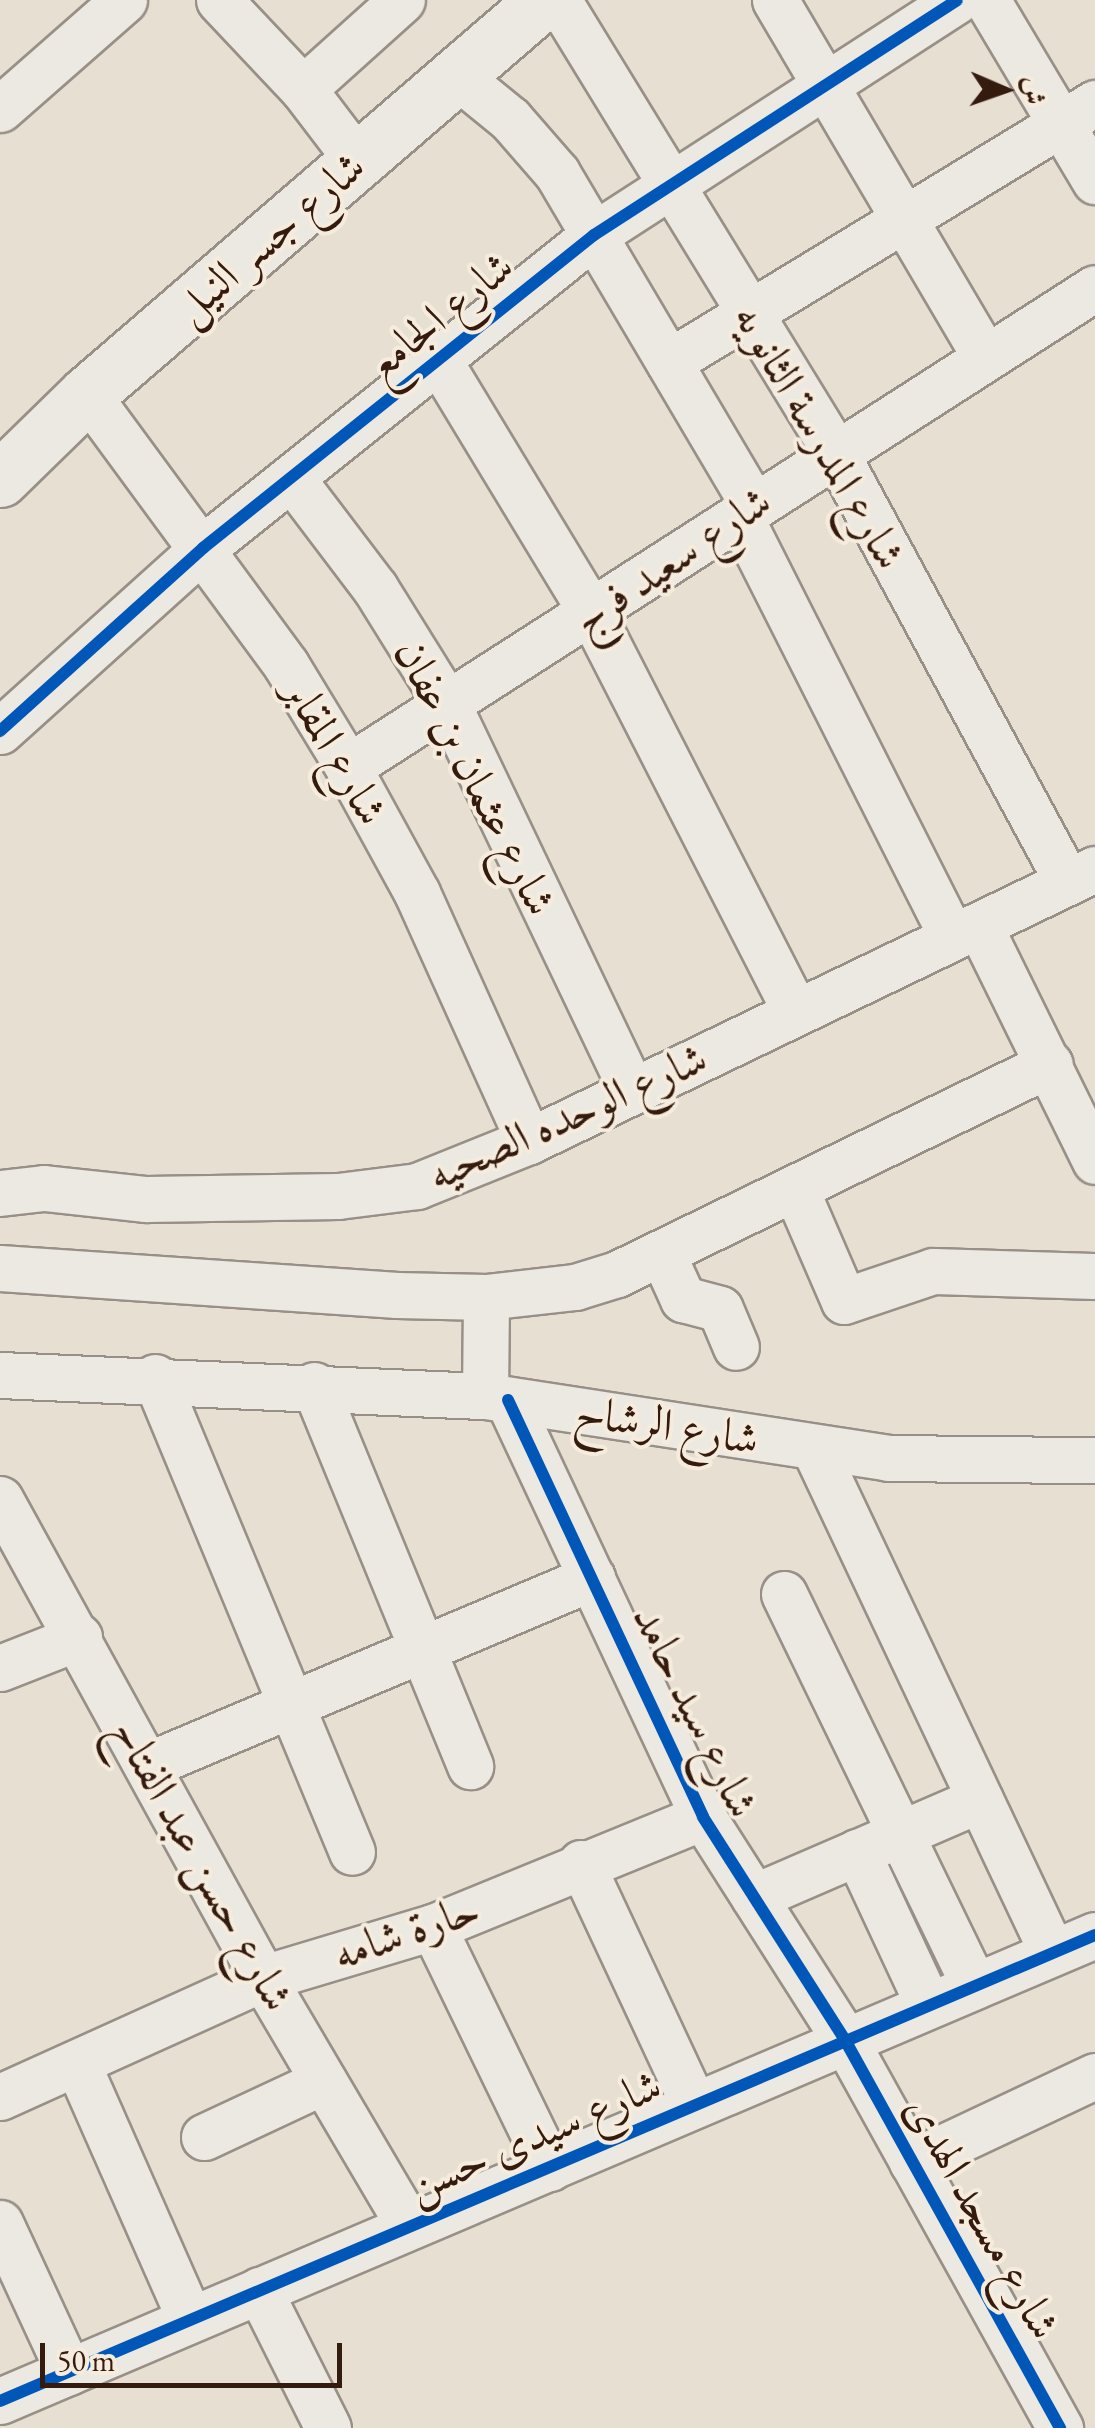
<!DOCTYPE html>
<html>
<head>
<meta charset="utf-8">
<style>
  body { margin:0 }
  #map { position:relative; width:1095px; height:2428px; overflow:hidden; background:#e7dfd2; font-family:"EB Garamond",Amiri,serif }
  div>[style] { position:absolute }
  .roads { filter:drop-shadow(2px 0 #989087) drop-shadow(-2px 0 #989087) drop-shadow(0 2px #989087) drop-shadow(0 -2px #989087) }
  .street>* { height:45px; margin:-22.5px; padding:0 22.5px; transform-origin:22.5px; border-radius:22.5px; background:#ece8e2 }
  .secondary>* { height:55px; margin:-27.5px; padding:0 27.5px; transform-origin:27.5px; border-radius:27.5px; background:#ece8e2 }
  .cycleway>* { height:12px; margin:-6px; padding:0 6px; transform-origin:6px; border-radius:6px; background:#0057b8 }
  span { translate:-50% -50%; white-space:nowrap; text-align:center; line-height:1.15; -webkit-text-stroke:8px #f5ecdd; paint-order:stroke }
  .street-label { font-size:45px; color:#351a0e }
  .north { position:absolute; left:955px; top:40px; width:100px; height:100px; -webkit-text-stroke:8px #f5ecdd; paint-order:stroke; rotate:92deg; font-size:28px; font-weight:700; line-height:40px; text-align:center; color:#351a0e }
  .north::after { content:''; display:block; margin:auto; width:35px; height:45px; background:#351a0e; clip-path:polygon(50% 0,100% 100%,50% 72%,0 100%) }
  .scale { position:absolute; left:40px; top:2343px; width:302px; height:45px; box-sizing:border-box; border:5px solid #351a0e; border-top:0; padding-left:12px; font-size:30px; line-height:35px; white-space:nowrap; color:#351a0e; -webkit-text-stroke:8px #f5ecdd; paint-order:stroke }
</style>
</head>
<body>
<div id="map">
  <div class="roads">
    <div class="street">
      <div style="left:219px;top:0;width:122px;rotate:46.7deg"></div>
      <div style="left:303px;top:89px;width:89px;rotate:52.7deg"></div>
      <div style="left:558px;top:0;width:528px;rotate:58.48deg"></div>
      <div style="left:834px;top:450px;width:490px;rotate:61.6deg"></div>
      <div style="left:775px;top:0;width:414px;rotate:59.5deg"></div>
      <div style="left:987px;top:0;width:211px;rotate:59.2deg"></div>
      <div style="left:456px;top:75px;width:70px;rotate:39.2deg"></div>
      <div style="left:510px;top:119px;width:72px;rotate:49deg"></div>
      <div style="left:557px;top:173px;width:386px;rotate:59.4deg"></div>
      <div style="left:303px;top:89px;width:133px;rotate:-42deg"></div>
      <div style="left:0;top:109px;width:165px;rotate:-41.3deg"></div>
      <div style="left:439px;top:361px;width:296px;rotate:58.8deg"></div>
      <div style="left:592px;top:614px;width:446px;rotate:62.9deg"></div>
      <div style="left:669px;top:362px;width:499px;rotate:-31.3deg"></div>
      <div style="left:87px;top:394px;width:336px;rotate:53.7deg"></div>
      <div style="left:286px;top:665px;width:119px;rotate:58.7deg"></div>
      <div style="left:348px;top:767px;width:144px;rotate:61.3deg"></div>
      <div style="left:417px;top:893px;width:272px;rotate:65.7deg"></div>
      <div style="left:293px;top:480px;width:136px;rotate:52.8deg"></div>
      <div style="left:375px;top:588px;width:140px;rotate:58.1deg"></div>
      <div style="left:449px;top:707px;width:425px;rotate:64.5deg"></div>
      <div style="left:739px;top:515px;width:472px;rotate:63.2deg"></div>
      <div style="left:0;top:731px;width:273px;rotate:-42deg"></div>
      <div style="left:203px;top:548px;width:501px;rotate:-38.68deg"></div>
      <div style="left:594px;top:235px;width:432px;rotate:-32.9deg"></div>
      <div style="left:348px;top:767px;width:887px;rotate:-32.67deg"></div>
      <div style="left:979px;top:925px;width:263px;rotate:63.8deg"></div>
      <div style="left:795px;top:1188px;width:123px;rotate:66.6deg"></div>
      <div style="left:844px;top:1301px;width:94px;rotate:-18.6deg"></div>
      <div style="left:933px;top:1271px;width:162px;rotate:1.8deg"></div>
      <div style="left:0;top:1193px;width:44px;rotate:-6.5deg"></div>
      <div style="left:44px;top:1188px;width:103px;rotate:6.2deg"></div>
      <div style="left:146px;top:1199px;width:192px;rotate:-0.9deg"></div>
      <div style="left:338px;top:1196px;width:80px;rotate:-7.2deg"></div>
      <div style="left:417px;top:1186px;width:121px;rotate:-21.9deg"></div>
      <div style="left:529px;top:1141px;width:628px;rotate:-25.67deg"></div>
      <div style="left:662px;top:1253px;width:51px;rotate:65.5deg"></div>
      <div style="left:683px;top:1299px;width:38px;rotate:15deg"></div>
      <div style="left:720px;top:1309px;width:41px;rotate:67.2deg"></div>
      <div style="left:0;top:1268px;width:398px;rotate:3.9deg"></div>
      <div style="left:397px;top:1295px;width:89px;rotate:1.3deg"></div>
      <div style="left:486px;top:1297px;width:90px;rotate:-6.4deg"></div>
      <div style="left:575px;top:1287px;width:44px;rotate:-17.2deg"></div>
      <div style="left:617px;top:1274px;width:481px;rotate:-25.9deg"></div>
      <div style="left:0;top:1375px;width:485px;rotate:2.5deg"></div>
      <div style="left:485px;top:1396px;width:408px;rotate:8.7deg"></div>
      <div style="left:888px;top:1458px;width:207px;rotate:0.6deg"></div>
      <div style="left:155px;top:1377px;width:514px;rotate:67.47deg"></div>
      <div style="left:314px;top:1385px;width:412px;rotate:67.7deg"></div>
      <div style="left:485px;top:1396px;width:99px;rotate:-89.4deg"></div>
      <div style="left:508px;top:1400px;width:460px;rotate:64.9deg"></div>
      <div style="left:703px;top:1817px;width:264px;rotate:57.5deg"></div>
      <div style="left:845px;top:2040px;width:444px;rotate:61deg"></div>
      <div style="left:814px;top:1448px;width:557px;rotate:64.72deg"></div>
      <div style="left:0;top:1499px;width:546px;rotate:61.23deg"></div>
      <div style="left:263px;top:1978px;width:288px;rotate:59.5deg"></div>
      <div style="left:784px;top:1594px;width:432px;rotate:64.1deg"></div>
      <div style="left:0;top:1668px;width:85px;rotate:-21.4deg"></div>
      <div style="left:148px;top:1765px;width:482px;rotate:-22.9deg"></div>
      <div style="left:857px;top:1852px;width:168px;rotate:65deg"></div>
      <div style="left:581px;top:1863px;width:267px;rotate:65deg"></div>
      <div style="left:754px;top:1897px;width:246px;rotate:-23.4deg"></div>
      <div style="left:433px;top:1927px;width:268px;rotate:64.1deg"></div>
      <div style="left:77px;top:2063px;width:280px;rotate:66.2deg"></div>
      <div style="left:0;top:2097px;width:289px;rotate:-24.3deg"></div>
      <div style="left:263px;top:1978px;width:177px;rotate:-16.7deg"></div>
      <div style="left:433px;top:1927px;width:292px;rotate:-22.2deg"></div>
      <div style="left:204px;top:2137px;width:132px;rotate:-25deg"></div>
      <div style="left:912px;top:2162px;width:202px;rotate:-25.2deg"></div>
      <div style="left:0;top:2223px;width:164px;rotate:65.2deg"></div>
      <div style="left:259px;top:2290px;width:154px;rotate:63.4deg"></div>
      <div style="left:0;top:2401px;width:1190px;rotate:-23.05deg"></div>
    </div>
    <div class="secondary">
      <div style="left:0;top:479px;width:122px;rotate:-44.3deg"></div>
      <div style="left:87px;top:394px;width:603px;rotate:-40.77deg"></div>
    </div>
  </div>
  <div class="cycleway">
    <div style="left:0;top:731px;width:273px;rotate:-42deg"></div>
    <div style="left:203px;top:548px;width:501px;rotate:-38.68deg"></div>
    <div style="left:594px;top:235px;width:432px;rotate:-32.9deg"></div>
    <div style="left:508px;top:1400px;width:460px;rotate:64.9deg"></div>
    <div style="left:703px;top:1817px;width:264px;rotate:57.5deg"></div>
    <div style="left:845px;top:2040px;width:444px;rotate:61deg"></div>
    <div style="left:0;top:2401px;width:1190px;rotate:-23.05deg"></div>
  </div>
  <div class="street-label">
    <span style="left:269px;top:237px;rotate:-41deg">شارع جسر النيل</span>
    <span style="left:439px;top:315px;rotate:-39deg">شارع الجامع</span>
    <span style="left:820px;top:436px;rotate:60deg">شارع المدرسة الثانويه</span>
    <span style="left:671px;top:560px;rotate:-34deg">شارع سعيد فرج</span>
    <span style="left:336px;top:751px;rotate:60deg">شارع المقابر</span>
    <span style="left:476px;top:777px;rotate:63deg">شارع عثمان بن عفان</span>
    <span style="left:567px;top:1116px;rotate:-24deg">شارع الوحده الصحيه</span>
    <span style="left:667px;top:1425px;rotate:9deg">شارع الرشاح</span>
    <span style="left:696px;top:1711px;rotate:64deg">شارع سيد حامد</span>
    <span style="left:203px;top:1864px;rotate:61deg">شارع حسن عبد الفتاح</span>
    <span style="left:406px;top:1931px;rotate:-19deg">حارة شامه</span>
    <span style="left:534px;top:2135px;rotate:-23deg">شارع سيدى حسن</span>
    <span style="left:983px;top:2217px;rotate:61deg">شارع مسجد الهدى</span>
  </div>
  <div class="north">ش</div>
  <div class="scale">50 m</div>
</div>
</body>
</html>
